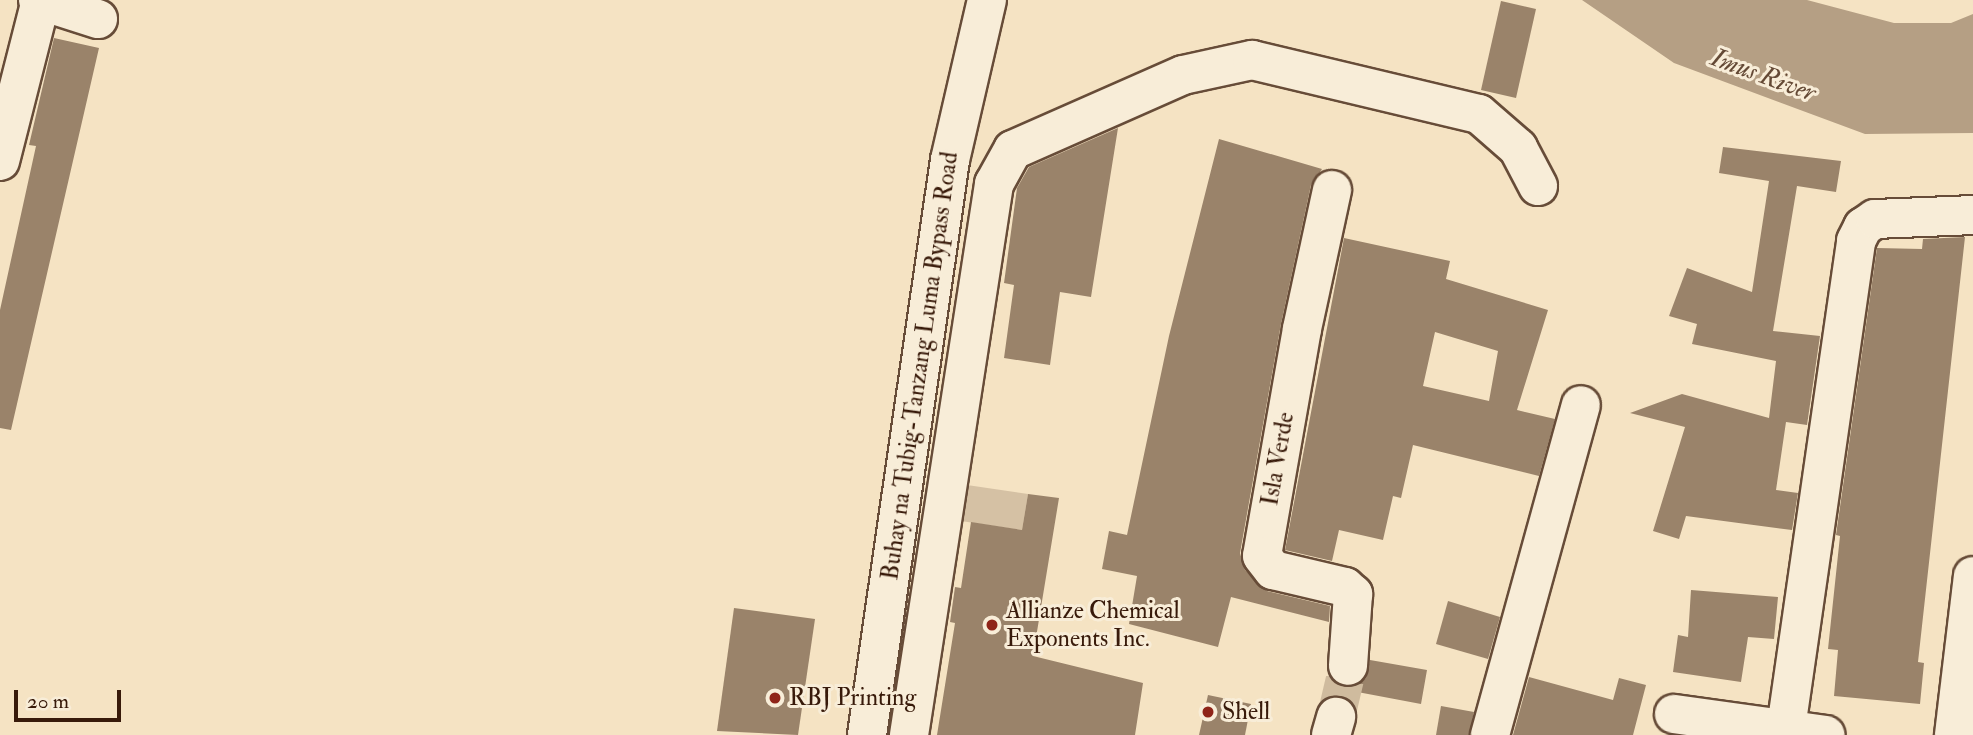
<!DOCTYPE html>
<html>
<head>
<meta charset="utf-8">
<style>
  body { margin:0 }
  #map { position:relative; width:1973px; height:735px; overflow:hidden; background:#f5e3c3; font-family:"IM FELL Double Pica",serif }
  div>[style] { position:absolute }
  .green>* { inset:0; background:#d5c1a4 }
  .water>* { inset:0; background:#b59f84 }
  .building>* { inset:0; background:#9a836a }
  .minor-tunnel>* { height:38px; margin-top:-19px; transform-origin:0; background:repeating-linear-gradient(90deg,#cfbb9e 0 38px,transparent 0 57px) }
  .roads { filter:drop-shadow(2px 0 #674c38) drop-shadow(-2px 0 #674c38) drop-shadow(0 2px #674c38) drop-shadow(0 -2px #674c38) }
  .minor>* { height:38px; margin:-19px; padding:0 19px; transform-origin:19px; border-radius:19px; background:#f8edd8 }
  .dots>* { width:19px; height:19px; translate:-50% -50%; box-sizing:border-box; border:4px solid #f8edd8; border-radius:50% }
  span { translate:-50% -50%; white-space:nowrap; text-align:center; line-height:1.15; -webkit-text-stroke:6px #f8edd8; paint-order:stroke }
  .street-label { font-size:24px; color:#381a0a }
  .poi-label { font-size:24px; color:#381a0a }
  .left { translate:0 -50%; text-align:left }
  .water-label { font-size:26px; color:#644935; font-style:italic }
  .scale { position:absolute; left:14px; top:690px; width:107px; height:32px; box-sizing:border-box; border:4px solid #381a0a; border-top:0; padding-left:9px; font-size:21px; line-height:24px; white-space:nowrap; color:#381a0a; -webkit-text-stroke:5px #f8edd8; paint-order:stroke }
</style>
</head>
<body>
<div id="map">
  <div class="green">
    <div style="clip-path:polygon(967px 485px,1028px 494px,1022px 530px,961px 521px)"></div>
  </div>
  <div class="water">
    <div style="clip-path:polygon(1582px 0,1807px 0,1894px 23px,1951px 23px,1973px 14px,1973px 133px,1865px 134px,1674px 63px)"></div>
  </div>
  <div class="building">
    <div style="clip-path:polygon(1501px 1px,1536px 9px,1516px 98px,1481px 90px)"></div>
    <div style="clip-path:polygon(54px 38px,99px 48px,11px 430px,0 428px,0 310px,36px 146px,29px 145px)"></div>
    <div style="clip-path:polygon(1118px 128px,1091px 297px,1060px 292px,1050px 365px,1004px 358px,1014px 285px,1004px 283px,1017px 188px,1029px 167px)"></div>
    <div style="clip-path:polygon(1219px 139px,1322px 169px,1311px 185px,1281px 324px,1240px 553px,1245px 570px,1267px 591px,1330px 606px,1329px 622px,1231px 597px,1218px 647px,1129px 624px,1137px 576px,1102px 569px,1109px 531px,1127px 535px,1169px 336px)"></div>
    <div style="clip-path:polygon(1723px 147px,1841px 161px,1836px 192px,1797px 186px,1773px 331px,1820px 336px,1807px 425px,1786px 422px,1776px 490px,1798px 493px,1792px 530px,1686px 516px,1679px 539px,1653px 531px,1685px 427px,1630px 413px,1682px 394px,1769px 418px,1776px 361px,1692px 344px,1697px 324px,1669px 316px,1687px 268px,1752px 292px,1769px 181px,1719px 173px)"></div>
    <div style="clip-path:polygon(1965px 237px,1918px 662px,1924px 663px,1920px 704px,1834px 696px,1838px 650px,1828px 649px,1840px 536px,1836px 535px,1877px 248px,1922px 249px,1923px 239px)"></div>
    <div style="clip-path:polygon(evenodd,1344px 238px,1450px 261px,1446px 279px,1548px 310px,1517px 410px,1555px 419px,1539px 476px,1413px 445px,1401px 498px,1393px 496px,1383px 540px,1339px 530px,1332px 561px,1285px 550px,1344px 238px,1435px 332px,1498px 351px,1489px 401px,1423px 386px,1435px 332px)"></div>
    <div style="clip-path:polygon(1028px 494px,1059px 498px,1033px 656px,1143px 683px,1135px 735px,937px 735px,955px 623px,950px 622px,955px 587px,961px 588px,971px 522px,1022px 530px)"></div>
    <div style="clip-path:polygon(1691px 590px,1778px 597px,1774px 639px,1748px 637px,1741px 682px,1673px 672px,1678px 635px,1688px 637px)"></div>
    <div style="clip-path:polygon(1448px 601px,1500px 617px,1488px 659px,1436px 644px)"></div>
    <div style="clip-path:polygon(734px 608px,815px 619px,798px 735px,717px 731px)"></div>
    <div style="clip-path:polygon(1370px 660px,1427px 670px,1421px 704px,1331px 687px,1333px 681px,1346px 688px,1358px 685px,1366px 678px)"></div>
    <div style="clip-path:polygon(1529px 677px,1613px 700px,1619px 678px,1646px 685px,1633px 735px,1513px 735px)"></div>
    <div style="clip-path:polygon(1208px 695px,1251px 704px,1245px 735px,1199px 735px)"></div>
    <div style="clip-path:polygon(1441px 706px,1474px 712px,1469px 735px,1436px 735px)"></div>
  </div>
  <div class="minor-tunnel">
    <div style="left:1336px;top:717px;width:52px;rotate:-76.8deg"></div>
  </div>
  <div class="roads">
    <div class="minor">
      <div style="left:38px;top:0;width:63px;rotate:17.6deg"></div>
      <div style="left:0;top:161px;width:166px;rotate:-75.7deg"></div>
      <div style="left:1332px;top:190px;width:142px;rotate:102.2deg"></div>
      <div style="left:1302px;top:329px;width:230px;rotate:100deg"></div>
      <div style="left:1262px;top:556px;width:18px;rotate:52deg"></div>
      <div style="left:1273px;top:570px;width:74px;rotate:13.3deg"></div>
      <div style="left:1345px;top:587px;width:11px;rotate:41deg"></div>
      <div style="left:1353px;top:594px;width:72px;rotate:94deg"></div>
      <div style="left:1674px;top:714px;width:153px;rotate:7.9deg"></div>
      <div style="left:867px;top:735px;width:581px;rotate:-81.79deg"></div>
      <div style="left:950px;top:160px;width:164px;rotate:-77deg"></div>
      <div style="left:909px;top:735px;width:558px;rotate:-81.23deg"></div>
      <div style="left:994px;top:184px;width:39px;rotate:-61deg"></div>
      <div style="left:1013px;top:150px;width:186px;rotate:-23.8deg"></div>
      <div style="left:1183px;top:75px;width:71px;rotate:-12.3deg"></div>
      <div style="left:1252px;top:60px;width:233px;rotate:13.4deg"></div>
      <div style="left:1479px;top:114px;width:52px;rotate:41.1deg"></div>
      <div style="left:1518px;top:148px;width:43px;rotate:62.2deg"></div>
      <div style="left:1331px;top:735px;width:19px;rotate:-74deg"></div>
      <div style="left:1490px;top:735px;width:342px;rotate:-74.6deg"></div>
      <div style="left:1785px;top:735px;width:499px;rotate:-81.8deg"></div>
      <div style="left:1856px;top:241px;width:16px;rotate:-63deg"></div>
      <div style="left:1863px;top:227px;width:14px;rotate:-34deg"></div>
      <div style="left:1875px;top:219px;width:98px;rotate:-2.3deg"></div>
      <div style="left:1954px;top:735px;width:160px;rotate:-83.2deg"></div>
    </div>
  </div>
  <div class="dots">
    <div style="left:992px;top:625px;background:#8f2418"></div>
    <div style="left:775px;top:698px;background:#8f2418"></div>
    <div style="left:1208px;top:712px;background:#8f2418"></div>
  </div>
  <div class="street-label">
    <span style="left:920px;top:366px;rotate:-82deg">Buhay na Tubig-Tanzang Luma Bypass Road</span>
    <span style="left:1278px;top:459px;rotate:-80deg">Isla Verde</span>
  </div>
  <div class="poi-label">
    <span class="left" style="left:1006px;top:625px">Allianze Chemical<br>Exponents Inc.</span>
    <span class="left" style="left:789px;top:698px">RBJ Printing</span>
    <span class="left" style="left:1222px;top:712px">Shell</span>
  </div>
  <div class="water-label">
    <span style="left:1763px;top:76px;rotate:20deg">Imus River</span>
  </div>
  <div class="scale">20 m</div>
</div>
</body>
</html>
